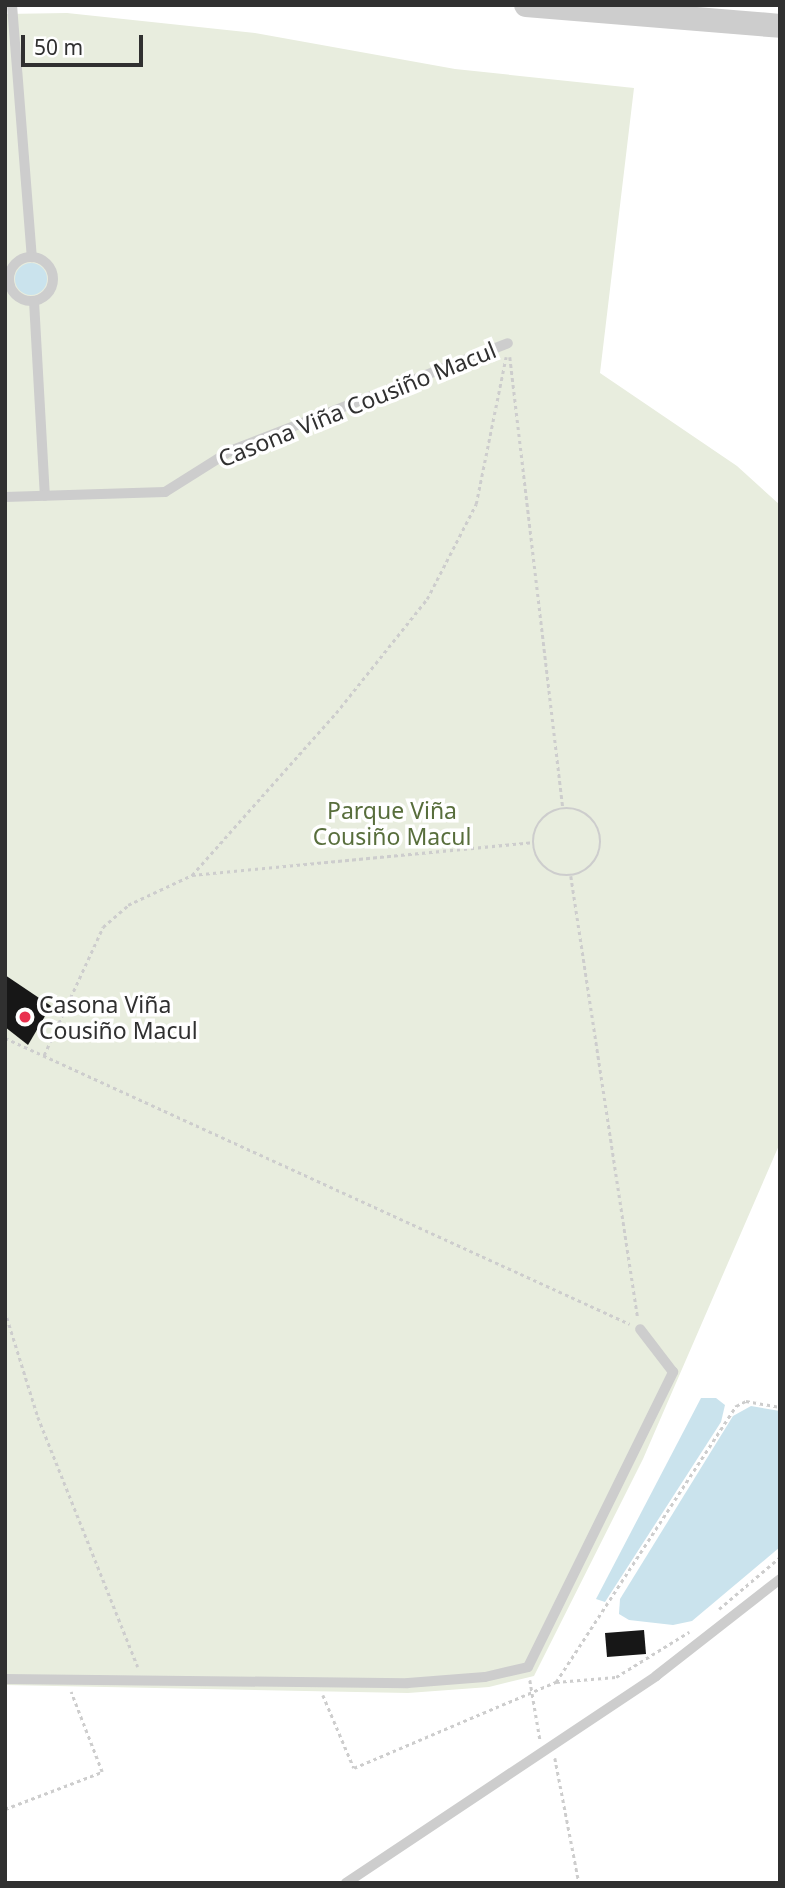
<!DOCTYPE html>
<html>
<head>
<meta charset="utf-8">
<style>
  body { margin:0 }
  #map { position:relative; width:785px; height:1888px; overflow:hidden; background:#fff; font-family:"Noto Sans",sans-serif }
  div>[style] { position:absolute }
  .green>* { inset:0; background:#e8edde }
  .water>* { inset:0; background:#cae3ed }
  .round { border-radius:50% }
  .building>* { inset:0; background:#171717 }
  .path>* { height:2.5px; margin-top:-1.25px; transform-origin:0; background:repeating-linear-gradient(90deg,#cdcdcd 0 3.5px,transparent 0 7px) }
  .path>.ring { margin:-1.25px; padding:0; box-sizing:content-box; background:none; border:2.5px solid #cdcdcd; border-radius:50% }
  .service>* { height:10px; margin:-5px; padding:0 5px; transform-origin:5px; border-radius:5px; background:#cdcdcd }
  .service>.ring { margin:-5px; padding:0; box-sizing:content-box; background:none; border:10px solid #cdcdcd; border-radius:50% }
  .tertiary>* { height:24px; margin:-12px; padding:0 12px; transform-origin:12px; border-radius:12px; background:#cdcdcd }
  .dots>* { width:19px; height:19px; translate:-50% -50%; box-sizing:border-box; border:4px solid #fff; border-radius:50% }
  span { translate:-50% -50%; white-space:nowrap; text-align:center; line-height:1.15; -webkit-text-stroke:7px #fff; paint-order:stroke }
  .street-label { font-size:23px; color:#303030 }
  .park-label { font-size:23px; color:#586e3c }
  .poi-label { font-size:23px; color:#303030 }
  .left { translate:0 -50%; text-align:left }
  .frame { position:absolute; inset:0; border:7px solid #303030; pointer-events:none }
  .scale { position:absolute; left:21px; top:35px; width:122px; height:32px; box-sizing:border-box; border:4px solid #303030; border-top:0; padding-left:9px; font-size:21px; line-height:24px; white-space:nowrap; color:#303030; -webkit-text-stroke:5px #fff; paint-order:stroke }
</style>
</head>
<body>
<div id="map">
  <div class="green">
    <div style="clip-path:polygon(67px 13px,255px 33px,455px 69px,634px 88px,600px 373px,737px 466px,780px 505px,780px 1143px,643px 1459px,534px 1676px,489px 1687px,408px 1693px,5px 1685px,5px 14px)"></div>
  </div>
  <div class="water">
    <div class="round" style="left:15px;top:263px;width:32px;height:32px"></div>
    <div style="clip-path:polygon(701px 1398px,716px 1398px,725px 1405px,721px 1422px,605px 1602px,596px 1599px)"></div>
    <div style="clip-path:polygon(751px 1406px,780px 1411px,780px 1547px,692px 1621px,673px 1625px,629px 1620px,619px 1614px,620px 1599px,733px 1416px)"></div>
  </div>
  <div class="building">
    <div style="clip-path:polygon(5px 975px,51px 1006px,28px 1045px,5px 1027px)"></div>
    <div style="clip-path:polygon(644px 1630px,646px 1654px,607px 1657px,605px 1633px)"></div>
  </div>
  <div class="path">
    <div style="left:510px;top:357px;width:454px;rotate:83.3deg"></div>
    <div class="ring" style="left:533px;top:808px;width:65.5px;height:65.5px"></div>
    <div style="left:192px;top:875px;width:342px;rotate:-5.5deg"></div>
    <div style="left:571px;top:876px;width:447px;rotate:81.4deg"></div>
    <div style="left:5px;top:1038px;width:687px;rotate:24.59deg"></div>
    <div style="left:44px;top:1055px;width:141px;rotate:-65.3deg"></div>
    <div style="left:103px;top:927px;width:33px;rotate:-41deg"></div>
    <div style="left:128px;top:905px;width:71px;rotate:-25.1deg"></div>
    <div style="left:192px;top:875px;width:217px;rotate:-48.4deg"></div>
    <div style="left:336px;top:713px;width:146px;rotate:-51.4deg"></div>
    <div style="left:427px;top:599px;width:107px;rotate:-62.7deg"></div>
    <div style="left:476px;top:504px;width:150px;rotate:-78.5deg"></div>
    <div style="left:5px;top:1311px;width:111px;rotate:72.7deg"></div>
    <div style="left:38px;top:1417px;width:269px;rotate:68.2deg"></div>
    <div style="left:719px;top:1609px;width:80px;rotate:-40.4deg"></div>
    <div style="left:530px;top:1680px;width:60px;rotate:80.4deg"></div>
    <div style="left:556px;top:1682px;width:330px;rotate:-56.9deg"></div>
    <div style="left:736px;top:1406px;width:11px;rotate:-27deg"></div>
    <div style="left:746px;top:1401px;width:35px;rotate:10deg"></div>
    <div style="left:323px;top:1695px;width:79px;rotate:67deg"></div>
    <div style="left:354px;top:1768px;width:220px;rotate:-23.1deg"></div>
    <div style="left:556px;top:1682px;width:60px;rotate:-4.8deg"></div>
    <div style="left:616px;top:1677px;width:86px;rotate:-31.7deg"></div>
    <div style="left:555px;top:1758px;width:127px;rotate:79.1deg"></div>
    <div style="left:5px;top:1809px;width:104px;rotate:-20.9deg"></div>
    <div style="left:102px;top:1772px;width:86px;rotate:-111.2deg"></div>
  </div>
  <div class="service">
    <div style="left:12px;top:5px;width:253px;rotate:85.5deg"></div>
    <div class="ring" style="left:9px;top:257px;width:34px;height:34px"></div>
    <div style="left:34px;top:301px;width:195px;rotate:86.8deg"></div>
    <div style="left:5px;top:497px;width:160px;rotate:-1.8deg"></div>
    <div style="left:165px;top:492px;width:77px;rotate:-32.2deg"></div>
    <div style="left:230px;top:451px;width:298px;rotate:-21.2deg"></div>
    <div style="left:5px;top:1679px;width:403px;rotate:0.6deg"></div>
    <div style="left:408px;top:1683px;width:77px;rotate:-4.5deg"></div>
    <div style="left:485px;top:1677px;width:44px;rotate:-13.1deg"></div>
    <div style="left:528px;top:1667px;width:329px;rotate:-63.8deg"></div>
    <div style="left:673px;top:1372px;width:54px;rotate:-127.5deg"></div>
    <div style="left:346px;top:1883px;width:373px;rotate:-33.7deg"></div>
    <div style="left:656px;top:1676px;width:157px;rotate:-38deg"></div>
  </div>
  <div class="tertiary">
    <div style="left:526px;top:5px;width:255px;rotate:4.7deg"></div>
  </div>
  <div class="dots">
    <div style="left:25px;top:1017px;background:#e9304f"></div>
  </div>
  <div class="street-label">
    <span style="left:357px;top:404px;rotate:-22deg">Casona Viña Cousiño Macul</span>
  </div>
  <div class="park-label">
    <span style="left:392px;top:823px">Parque Viña<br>Cousiño Macul</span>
  </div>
  <div class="poi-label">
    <span class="left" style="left:39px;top:1017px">Casona Viña<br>Cousiño Macul</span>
  </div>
  <div class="frame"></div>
  <div class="scale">50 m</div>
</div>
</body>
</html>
